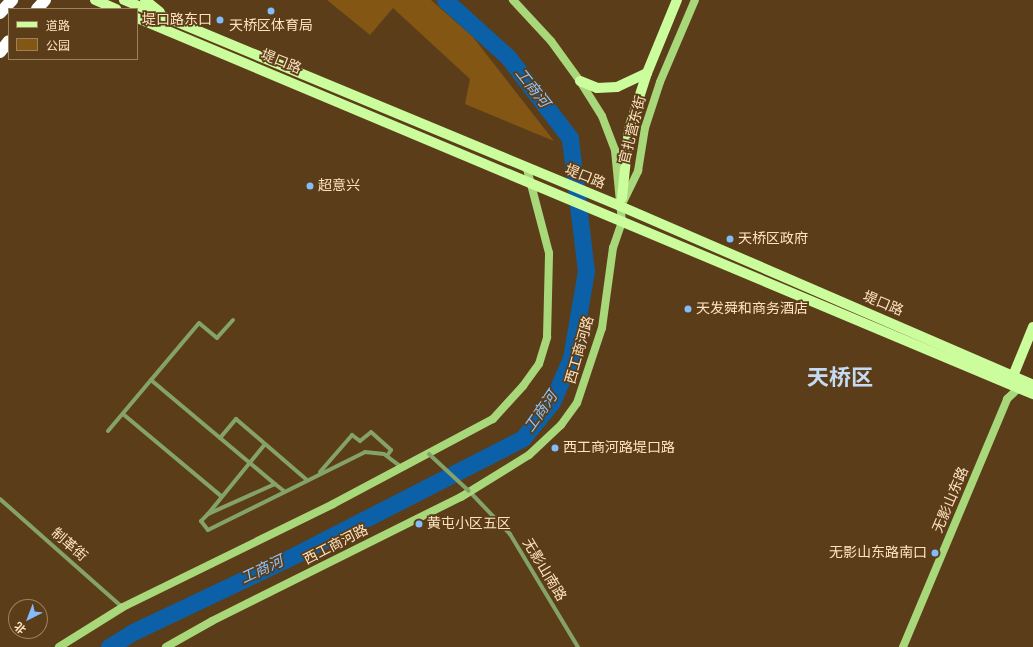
<!DOCTYPE html>
<html>
<head>
<meta charset="utf-8">
<style>
  body { margin:0 }
  #map { position:relative; width:1033px; height:647px; overflow:hidden; background:#5b3e19; font-family:"Zilla Slab","Noto Sans SC",serif }
  div>[style] { position:absolute }
  .green>* { inset:0; background:#835614 }
  .river>* { height:17px; margin:-8.5px; padding:0 8.5px; transform-origin:8.5px; border-radius:8.5px; background:#0b60a7 }
  .street>* { height:4px; margin:-2px; padding:0 2px; transform-origin:2px; border-radius:2px; background:#85a369 }
  .secondary>* { height:8px; margin:-4px; padding:0 4px; transform-origin:4px; border-radius:4px; background:#a8d87a }
  .primary>* { height:10px; margin:-5px; padding:0 5px; transform-origin:5px; border-radius:5px; background:#cbfd9d }
  .highway>* { height:12px; margin:-6px; padding:0 6px; transform-origin:6px; border-radius:6px; background:#fff }
  .street-bridge>* { height:4px; margin:-2px; padding:0 2px; transform-origin:2px; border-radius:2px; background:#85a369 }
  .dots>* { width:11px; height:11px; translate:-50% -50%; box-sizing:border-box; border:2px solid #5b3e19; border-radius:50% }
  span { translate:-50% -50%; white-space:nowrap; text-align:center; line-height:1.15; -webkit-text-stroke:3.5px #5b3e19; paint-order:stroke }
  .poi-label { font-size:14px; color:#ffe2c0 }
  .right { translate:-100% -50%; text-align:right }
  .left { translate:0 -50%; text-align:left }
  .street-label { font-size:14px; color:#ffe2c0 }
  .water-label { font-size:15px; color:#8fc4fe; font-style:italic }
  .town-label { font-size:22px; color:#c6dbf3; font-weight:700 }
  .legend { position:absolute; left:8px; top:8px; width:130px; height:52px; box-sizing:border-box; background:#5b3e19; border:1px solid #9d805c; margin:0; padding:5px 7px; list-style:none; font-size:12px; color:#ffe2c0 }
  .legend li { display:flex; align-items:center; gap:8px; height:20px }
  .legend b { width:20px; border:1px solid #9d805c }
  .north { position:absolute; left:8px; top:599px; width:40px; height:40px; box-sizing:border-box; background:#5b3e19; border:1px solid #9d805c; border-radius:50%; rotate:222deg; font-size:11px; font-weight:700; line-height:16px; text-align:center; color:#ffe2c0 }
  .north::after { content:''; display:block; margin:auto; width:14px; height:18px; background:#82bcfa; clip-path:polygon(50% 0,100% 100%,50% 72%,0 100%) }
</style>
</head>
<body>
<div id="map">
  <div class="green">
    <div style="clip-path:polygon(327px 0,431px 0,473px 37px,554px 141px,465px 104px,470px 79px,393px 8px,370px 35px)"></div>
  </div>
  <div class="river">
    <div style="left:109px;top:647px;width:28px;rotate:-32deg"></div>
    <div style="left:133px;top:632px;width:170px;rotate:-25.4deg"></div>
    <div style="left:287px;top:559px;width:265px;rotate:-27.1deg"></div>
    <div style="left:523px;top:438px;width:46px;rotate:-51.1deg"></div>
    <div style="left:552px;top:402px;width:48px;rotate:-66.6deg"></div>
    <div style="left:571px;top:358px;width:88px;rotate:-80.2deg"></div>
    <div style="left:586px;top:271px;width:134px;rotate:-96.9deg"></div>
    <div style="left:570px;top:138px;width:102px;rotate:-127.4deg"></div>
    <div style="left:508px;top:57px;width:85px;rotate:-137.9deg"></div>
  </div>
  <div class="street">
    <div style="left:233px;top:320px;width:24px;rotate:132deg"></div>
    <div style="left:217px;top:338px;width:23px;rotate:-140deg"></div>
    <div style="left:199px;top:323px;width:75px;rotate:130.1deg"></div>
    <div style="left:151px;top:380px;width:162px;rotate:40deg"></div>
    <div style="left:275px;top:484px;width:73px;rotate:155.9deg"></div>
    <div style="left:208px;top:514px;width:10px;rotate:135deg"></div>
    <div style="left:201px;top:521px;width:11px;rotate:52deg"></div>
    <div style="left:208px;top:530px;width:175px;rotate:-26.4deg"></div>
    <div style="left:365px;top:452px;width:19px;rotate:6deg"></div>
    <div style="left:384px;top:454px;width:21px;rotate:37deg"></div>
    <div style="left:123px;top:414px;width:128px;rotate:39.9deg"></div>
    <div style="left:108px;top:431px;width:67px;rotate:-49.9deg"></div>
    <div style="left:220px;top:438px;width:25px;rotate:-50deg"></div>
    <div style="left:236px;top:419px;width:94px;rotate:40.7deg"></div>
    <div style="left:320px;top:472px;width:49px;rotate:-49.1deg"></div>
    <div style="left:352px;top:435px;width:10px;rotate:37deg"></div>
    <div style="left:360px;top:441px;width:14px;rotate:-39deg"></div>
    <div style="left:371px;top:432px;width:27px;rotate:42deg"></div>
    <div style="left:391px;top:450px;width:7px;rotate:124deg"></div>
    <div style="left:275px;top:484px;width:11px;rotate:38deg"></div>
    <div style="left:470px;top:492px;width:58px;rotate:46.4deg"></div>
    <div style="left:510px;top:534px;width:132px;rotate:59deg"></div>
    <div style="left:0;top:499px;width:163px;rotate:41.5deg"></div>
    <div style="left:208px;top:514px;width:90px;rotate:-50.8deg"></div>
  </div>
  <div class="secondary">
    <div style="left:622px;top:204px;width:37px;rotate:-64deg"></div>
    <div style="left:638px;top:171px;width:44px;rotate:-80.8deg"></div>
    <div style="left:645px;top:128px;width:48px;rotate:-71.9deg"></div>
    <div style="left:660px;top:82px;width:89px;rotate:-66.9deg"></div>
    <div style="left:59px;top:647px;width:75px;rotate:-32deg"></div>
    <div style="left:123px;top:607px;width:234px;rotate:-26.1deg"></div>
    <div style="left:333px;top:504px;width:181px;rotate:-28deg"></div>
    <div style="left:493px;top:419px;width:45px;rotate:-47.7deg"></div>
    <div style="left:523px;top:386px;width:27px;rotate:-54deg"></div>
    <div style="left:539px;top:364px;width:28px;rotate:-73deg"></div>
    <div style="left:547px;top:337px;width:84px;rotate:-88.6deg"></div>
    <div style="left:549px;top:253px;width:87px;rotate:-104.7deg"></div>
    <div style="left:166px;top:647px;width:53px;rotate:-29.5deg"></div>
    <div style="left:212px;top:621px;width:278px;rotate:-26.5deg"></div>
    <div style="left:461px;top:497px;width:80px;rotate:-31.7deg"></div>
    <div style="left:529px;top:455px;width:44px;rotate:-43.2deg"></div>
    <div style="left:561px;top:425px;width:27px;rotate:-54deg"></div>
    <div style="left:577px;top:403px;width:79px;rotate:-71.6deg"></div>
    <div style="left:602px;top:328px;width:81px;rotate:-82.2deg"></div>
    <div style="left:613px;top:248px;width:28px;rotate:-71deg"></div>
    <div style="left:622px;top:222px;width:72px;rotate:-95.6deg"></div>
    <div style="left:615px;top:150px;width:36px;rotate:-111deg"></div>
    <div style="left:602px;top:116px;width:41px;rotate:-122.2deg"></div>
    <div style="left:580px;top:81px;width:49px;rotate:-125.9deg"></div>
    <div style="left:551px;top:41px;width:56px;rotate:-132.8deg"></div>
    <div style="left:903px;top:647px;width:269px;rotate:-67.2deg"></div>
    <div style="left:1007px;top:399px;width:16px;rotate:-43deg"></div>
  </div>
  <div class="primary">
    <div style="left:95px;top:0;width:23px;rotate:23deg"></div>
    <div style="left:124px;top:0;width:537px;rotate:22.55deg"></div>
    <div style="left:620px;top:206px;width:450px;rotate:23.4deg"></div>
    <div style="left:145px;top:0;width:19px;rotate:39deg"></div>
    <div style="left:137px;top:18px;width:972px;rotate:22.77deg"></div>
    <div style="left:580px;top:81px;width:18px;rotate:22deg"></div>
    <div style="left:597px;top:88px;width:20px;rotate:-3deg"></div>
    <div style="left:617px;top:87px;width:33px;rotate:-25deg"></div>
    <div style="left:622px;top:198px;width:69px;rotate:-84.2deg"></div>
    <div style="left:629px;top:129px;width:59px;rotate:-72.2deg"></div>
    <div style="left:647px;top:73px;width:79px;rotate:-67.7deg"></div>
    <div style="left:1015px;top:380px;width:4px;rotate:-117deg"></div>
    <div style="left:1013px;top:376px;width:53px;rotate:-67.8deg"></div>
  </div>
  <div class="highway">
    <div style="left:37px;top:9px;width:12px;rotate:-48deg"></div>
    <div style="left:0;top:13px;width:18px;rotate:-47deg"></div>
    <div style="left:0;top:52px;width:14px;rotate:-51deg"></div>
  </div>
  <div class="street-bridge">
    <div style="left:429px;top:454px;width:54px;rotate:42.8deg"></div>
  </div>
  <div class="dots">
    <div style="left:271px;top:11px;background:#82bcfa"></div>
    <div style="left:220px;top:20px;background:#82bcfa"></div>
    <div style="left:310px;top:186px;background:#82bcfa"></div>
    <div style="left:730px;top:239px;background:#82bcfa"></div>
    <div style="left:688px;top:309px;background:#82bcfa"></div>
    <div style="left:555px;top:448px;background:#82bcfa"></div>
    <div style="left:419px;top:524px;background:#82bcfa"></div>
    <div style="left:935px;top:553px;background:#82bcfa"></div>
  </div>
  <div class="poi-label">
    <span class="right" style="left:212px;top:20px">堤口路东口</span>
    <span style="left:271px;top:26px">天桥区体育局</span>
    <span class="left" style="left:318px;top:186px">超意兴</span>
    <span class="left" style="left:738px;top:239px">天桥区政府</span>
    <span class="left" style="left:696px;top:309px">天发舜和商务酒店</span>
    <span class="left" style="left:563px;top:448px">西工商河路堤口路</span>
    <span class="left" style="left:427px;top:524px">黄屯小区五区</span>
    <span class="right" style="left:927px;top:553px">无影山东路南口</span>
  </div>
  <div class="street-label">
    <span style="left:281px;top:62px;rotate:22deg">堤口路</span>
    <span style="left:633px;top:130px;rotate:-76deg">官扎营东街</span>
    <span style="left:585px;top:177px;rotate:22deg">堤口路</span>
    <span style="left:883px;top:304px;rotate:23deg">堤口路</span>
    <span style="left:580px;top:350px;rotate:-74deg">西工商河路</span>
    <span style="left:951px;top:500px;rotate:-67deg">无影山东路</span>
    <span style="left:69px;top:545px;rotate:41deg">制革街</span>
    <span style="left:336px;top:545px;rotate:-27deg">西工商河路</span>
    <span style="left:544px;top:570px;rotate:59deg">无影山南路</span>
  </div>
  <div class="water-label">
    <span style="left:532px;top:88px;rotate:52deg">工商河</span>
    <span style="left:541px;top:412px;rotate:-55deg">工商河</span>
    <span style="left:262px;top:570px;rotate:-25deg">工商河</span>
  </div>
  <div class="town-label">
    <span style="left:840px;top:378px">天桥区</span>
  </div>
  <ul class="legend">
  <li><b style="height:5px;background:#cbfd9d"></b>道路</li>
  <li><b style="height:11px;background:#835614"></b>公园</li>
  </ul>
  <div class="north">北</div>
</div>
</body>
</html>
